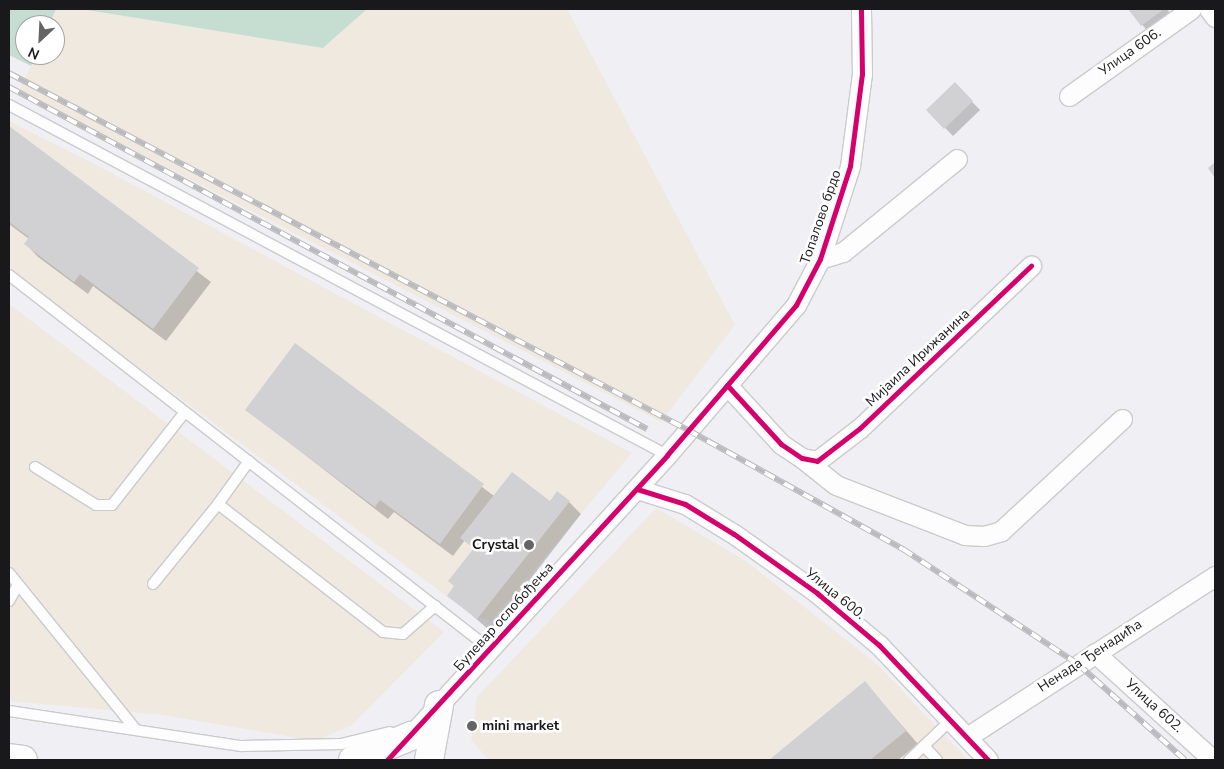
<!DOCTYPE html>
<html>
<head>
<meta charset="utf-8">
<style>
  body { margin:0 }
  #map { position:relative; width:1224px; height:769px; overflow:hidden; background:#f0f0f4; font-family:"Nunito Sans",sans-serif }
  div>[style] { position:absolute }
  .industrial>* { inset:0; background:#efe9e0 }
  .green>* { inset:0; background:#c6ddd2 }
  .shadow>* { inset:0; background:#0003 }
  .building>* { inset:0; background:#d1d1d4 }
  .roads { filter:drop-shadow(1px 0 #cbcbce) drop-shadow(-1px 0 #cbcbce) drop-shadow(0 1px #cbcbce) drop-shadow(0 -1px #cbcbce) }
  .lane>* { height:10px; margin:-5px; padding:0 5px; transform-origin:5px; border-radius:5px; background:#fdfdfd }
  .street>* { height:19px; margin:-9.5px; padding:0 9.5px; transform-origin:9.5px; border-radius:9.5px; background:#fdfdfd }
  .primary>* { height:28px; margin:-14px; padding:0 14px; transform-origin:14px; border-radius:14px; background:#fdfdfd }
  .rail>* { height:5.5px; margin-top:-2.75px; transform-origin:0; background:repeating-linear-gradient(90deg,#fff 0 11px,#bbbbbd 0 22px); box-sizing:border-box; border-block:1px solid #bbbbbd }
  .cycleway>* { height:5px; margin:-2.5px; padding:0 2.5px; transform-origin:2.5px; border-radius:2.5px; background:#d6006c }
  .dots>* { width:14px; height:14px; translate:-50% -50%; box-sizing:border-box; border:2px solid #fff; border-radius:50% }
  span { translate:-50% -50%; white-space:nowrap; text-align:center; line-height:1.15; -webkit-text-stroke:5px #fff; paint-order:stroke }
  .street-label { font-size:14px; color:#19191b }
  .poi-label { font-size:14px; color:#19191b; font-weight:700 }
  .right { translate:-100% -50%; text-align:right }
  .left { translate:0 -50%; text-align:left }
  .frame { position:absolute; inset:0; border:10px solid #19191b; pointer-events:none }
  .north { position:absolute; left:15px; top:15px; width:50px; height:50px; box-sizing:border-box; background:#fff; border:1px solid #a3a3a4; border-radius:50%; rotate:205deg; font-size:14px; font-weight:700; line-height:20px; text-align:center; color:#19191b }
  .north::after { content:''; display:block; margin:auto; width:18px; height:22px; background:#646467; clip-path:polygon(50% 0,100% 100%,50% 72%,0 100%) }
</style>
</head>
<body>
<div id="map">
  <div class="industrial">
    <div style="clip-path:polygon(56px 9px,81px 9px,323px 48px,367px 9px,567px 9px,735px 325px,661px 422px,19px 91px,36px 55px,55px 55px,55px 25px,49px 25px)"></div>
    <div style="clip-path:polygon(9px 121px,89px 161px,632px 453px,491px 621px,473px 616px,9px 271px)"></div>
    <div style="clip-path:polygon(9px 304px,444px 632px,352px 725px,315px 741px,163px 715px,9px 701px)"></div>
    <div style="clip-path:polygon(656px 508px,746px 561px,878px 665px,968px 760px,489px 760px,471px 740px,477px 697px)"></div>
  </div>
  <div class="green">
    <div style="clip-path:polygon(9px 9px,56px 9px,49px 25px,25px 25px,25px 55px,36px 55px,31px 66px,9px 55px)"></div>
    <div style="clip-path:polygon(81px 9px,367px 9px,323px 48px)"></div>
  </div>
  <div class="shadow">
    <div style="clip-path:polygon(1129px 9px,1167px 9px,1173px 17px,1150px 34px)"></div>
    <div style="clip-path:polygon(955px 84px,980px 110px,953px 136px,928px 110px)"></div>
    <div style="clip-path:polygon(9px 128px,211px 282px,166px 341px,93px 286px,88px 294px,38px 257px,26px 244px,29px 239px,9px 224px)"></div>
    <div style="clip-path:polygon(295px 345px,494px 496px,550px 503px,569px 502px,581px 514px,490px 631px,449px 595px,474px 550px,465px 540px,453px 556px,394px 512px,388px 519px,247px 410px)"></div>
    <div style="clip-path:polygon(865px 683px,918px 744px,898px 760px,771px 760px)"></div>
  </div>
  <div class="building">
    <div style="clip-path:polygon(1128px 9px,1164px 9px,1141px 26px)"></div>
    <div style="clip-path:polygon(955px 82px,973px 101px,944px 129px,926px 110px)"></div>
    <div style="clip-path:polygon(9px 126px,199px 268px,153px 329px,80px 274px,74px 282px,24px 244px,29px 237px,9px 222px)"></div>
    <div style="clip-path:polygon(1215px 162px,1215px 178px,1208px 168px)"></div>
    <div style="clip-path:polygon(295px 343px,484px 484px,440px 544px,380px 500px,375px 507px,245px 410px)"></div>
    <div style="clip-path:polygon(512px 472px,550px 501px,557px 491px,570px 501px,477px 619px,447px 596px,454px 586px,448px 581px,474px 548px,460px 538px)"></div>
    <div style="clip-path:polygon(865px 681px,906px 731px,870px 760px,769px 760px)"></div>
  </div>
  <div class="roads">
    <div class="lane">
      <div style="left:9px;top:105px;width:745px;rotate:28.01deg"></div>
      <div style="left:9px;top:275px;width:609px;rotate:37.87deg"></div>
      <div style="left:249px;top:461px;width:53px;rotate:125.8deg"></div>
      <div style="left:218px;top:504px;width:209px;rotate:37.8deg"></div>
      <div style="left:383px;top:632px;width:20px;rotate:6deg"></div>
      <div style="left:403px;top:634px;width:43px;rotate:-41.2deg"></div>
      <div style="left:35px;top:467px;width:72px;rotate:31.9deg"></div>
      <div style="left:96px;top:505px;width:16px"></div>
      <div style="left:112px;top:505px;width:118px;rotate:-51.9deg"></div>
      <div style="left:9px;top:573px;width:202px;rotate:51deg"></div>
      <div style="left:153px;top:584px;width:103px;rotate:-50.9deg"></div>
      <div style="left:9px;top:601px;width:18px;rotate:-61deg"></div>
      <div style="left:9px;top:711px;width:235px;rotate:8.6deg"></div>
      <div style="left:241px;top:746px;width:100px;rotate:-1.1deg"></div>
      <div style="left:341px;top:744px;width:50px;rotate:-13.8deg"></div>
      <div style="left:924px;top:746px;width:19px;rotate:47deg"></div>
      <div style="left:909px;top:760px;width:57px;rotate:-43.6deg"></div>
    </div>
    <div class="street">
      <div style="left:1209px;top:9px;width:10px;rotate:53deg"></div>
      <div style="left:1069px;top:96px;width:150px;rotate:-35.5deg"></div>
      <div style="left:820px;top:259px;width:24px;rotate:-17deg"></div>
      <div style="left:843px;top:252px;width:147px;rotate:-39.2deg"></div>
      <div style="left:727px;top:385px;width:80px;rotate:47.5deg"></div>
      <div style="left:781px;top:444px;width:25px;rotate:34deg"></div>
      <div style="left:802px;top:458px;width:15px;rotate:11deg"></div>
      <div style="left:817px;top:461px;width:54px;rotate:-37.5deg"></div>
      <div style="left:860px;top:428px;width:236px;rotate:-43.5deg"></div>
      <div style="left:802px;top:458px;width:43px;rotate:38.5deg"></div>
      <div style="left:836px;top:485px;width:138px;rotate:21.2deg"></div>
      <div style="left:965px;top:535px;width:19px;rotate:3deg"></div>
      <div style="left:984px;top:536px;width:18px;rotate:-16deg"></div>
      <div style="left:1001px;top:531px;width:165px;rotate:-42.8deg"></div>
      <div style="left:637px;top:489px;width:50px;rotate:17.4deg"></div>
      <div style="left:685px;top:504px;width:57px;rotate:31.5deg"></div>
      <div style="left:734px;top:534px;width:102px;rotate:35.4deg"></div>
      <div style="left:817px;top:593px;width:81px;rotate:40deg"></div>
      <div style="left:879px;top:645px;width:158px;rotate:46.5deg"></div>
      <div style="left:1095px;top:653px;width:159px;rotate:42.2deg"></div>
      <div style="left:967px;top:737px;width:296px;rotate:-33deg"></div>
      <div style="left:404px;top:743px;width:390px;rotate:-47.6deg"></div>
      <div style="left:667px;top:455px;width:198px;rotate:-49.3deg"></div>
      <div style="left:796px;top:305px;width:52px;rotate:-62.4deg"></div>
      <div style="left:820px;top:259px;width:98px;rotate:-72.1deg"></div>
      <div style="left:850px;top:166px;width:93px;rotate:-82.6deg"></div>
      <div style="left:862px;top:74px;width:65px;rotate:-90.9deg"></div>
    </div>
    <div class="primary">
      <div style="left:9px;top:758px;width:14px;rotate:8deg"></div>
      <div style="left:353px;top:760px;width:63px;rotate:-22.5deg"></div>
      <div style="left:429px;top:760px;width:56px;rotate:-79.7deg"></div>
    </div>
  </div>
  <div class="rail">
    <div style="left:9px;top:73px;width:767px;rotate:27.73deg"></div>
    <div style="left:688px;top:430px;width:246px;rotate:29deg"></div>
    <div style="left:903px;top:549px;width:209px;rotate:33.3deg"></div>
    <div style="left:1078px;top:664px;width:144px;rotate:41.9deg"></div>
    <div style="left:9px;top:87px;width:724px;rotate:28.19deg"></div>
  </div>
  <div class="cycleway">
    <div style="left:727px;top:385px;width:80px;rotate:47.5deg"></div>
    <div style="left:781px;top:444px;width:25px;rotate:34deg"></div>
    <div style="left:802px;top:458px;width:15px;rotate:11deg"></div>
    <div style="left:817px;top:461px;width:54px;rotate:-37.5deg"></div>
    <div style="left:860px;top:428px;width:236px;rotate:-43.5deg"></div>
    <div style="left:637px;top:489px;width:50px;rotate:17.4deg"></div>
    <div style="left:685px;top:504px;width:57px;rotate:31.5deg"></div>
    <div style="left:734px;top:534px;width:102px;rotate:35.4deg"></div>
    <div style="left:817px;top:593px;width:81px;rotate:40deg"></div>
    <div style="left:879px;top:645px;width:158px;rotate:46.5deg"></div>
    <div style="left:387px;top:760px;width:414px;rotate:-47.4deg"></div>
    <div style="left:667px;top:455px;width:198px;rotate:-49.3deg"></div>
    <div style="left:796px;top:305px;width:52px;rotate:-62.4deg"></div>
    <div style="left:820px;top:259px;width:98px;rotate:-72.1deg"></div>
    <div style="left:850px;top:166px;width:93px;rotate:-82.6deg"></div>
    <div style="left:862px;top:74px;width:65px;rotate:-90.9deg"></div>
  </div>
  <div class="dots">
    <div style="left:529px;top:545px;background:#646467"></div>
    <div style="left:472px;top:726px;background:#646467"></div>
  </div>
  <div class="street-label">
    <span style="left:1130px;top:52px;rotate:-35deg">Улица 606.</span>
    <span style="left:821px;top:217px;rotate:-71deg">Топалово брдо</span>
    <span style="left:918px;top:358px;rotate:-43deg">Мијаила Ирижанина</span>
    <span style="left:835px;top:594px;rotate:39deg">Улица 600.</span>
    <span style="left:504px;top:617px;rotate:-48deg">Булевар ослобођења</span>
    <span style="left:1090px;top:656px;rotate:-33deg">Ненада Ђенадића</span>
    <span style="left:1154px;top:706px;rotate:42deg">Улица 602.</span>
  </div>
  <div class="poi-label">
    <span class="right" style="left:519px;top:545px">Crystal</span>
    <span class="left" style="left:482px;top:726px">mini market</span>
  </div>
  <div class="frame"></div>
  <div class="north">N</div>
</div>
</body>
</html>
